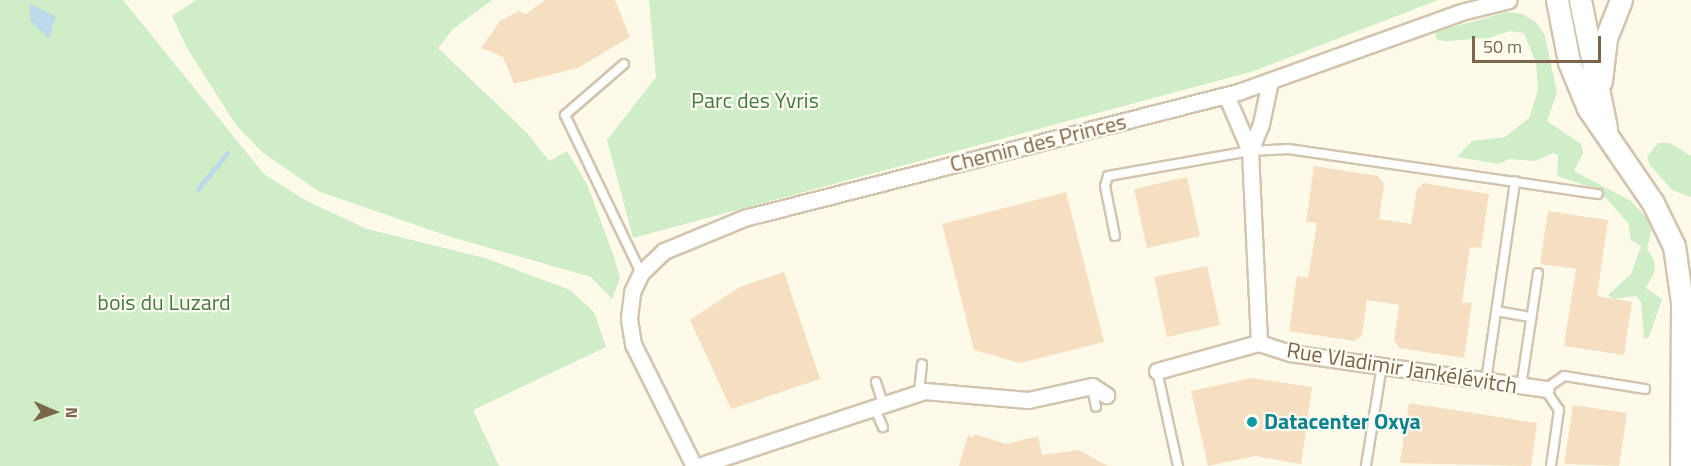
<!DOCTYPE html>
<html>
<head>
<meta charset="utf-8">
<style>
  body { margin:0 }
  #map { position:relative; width:1691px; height:466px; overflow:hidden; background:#fefaea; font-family:"Titillium Web",sans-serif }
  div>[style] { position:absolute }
  .green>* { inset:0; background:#cfedc7 }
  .water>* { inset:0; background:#bcdae9 }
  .stream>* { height:5px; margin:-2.5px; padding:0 2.5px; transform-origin:2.5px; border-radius:2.5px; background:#bcdae9 }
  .building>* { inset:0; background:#f5dfc0 }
  .roads { filter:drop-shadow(2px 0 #d2c4ae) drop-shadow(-2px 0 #d2c4ae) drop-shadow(0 2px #d2c4ae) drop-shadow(0 -2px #d2c4ae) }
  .lane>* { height:8px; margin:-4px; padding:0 4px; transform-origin:4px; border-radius:4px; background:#fff }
  .street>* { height:15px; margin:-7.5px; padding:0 7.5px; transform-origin:7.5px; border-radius:7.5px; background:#fff }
  .secondary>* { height:21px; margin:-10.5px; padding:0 10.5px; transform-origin:10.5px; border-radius:10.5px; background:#fff }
  .dots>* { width:16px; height:16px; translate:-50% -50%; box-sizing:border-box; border:3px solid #fffcf2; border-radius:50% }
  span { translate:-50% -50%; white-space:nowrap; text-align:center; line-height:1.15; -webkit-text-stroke:4.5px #fffcf2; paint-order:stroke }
  .park-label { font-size:22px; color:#457b3f }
  .street-label { font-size:22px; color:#7b654b }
  .culture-label { font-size:22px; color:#0d838f; font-weight:700 }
  .left { translate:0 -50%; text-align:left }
  .north { position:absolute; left:24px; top:382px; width:60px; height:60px; -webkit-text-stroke:4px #fffcf2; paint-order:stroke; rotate:92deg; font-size:16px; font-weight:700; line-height:24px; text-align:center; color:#7b654b }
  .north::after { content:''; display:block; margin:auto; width:21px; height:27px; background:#7b654b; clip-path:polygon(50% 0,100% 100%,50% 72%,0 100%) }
  .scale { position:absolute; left:1472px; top:36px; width:129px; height:27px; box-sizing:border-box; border:3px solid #7b654b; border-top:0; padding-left:8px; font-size:18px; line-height:21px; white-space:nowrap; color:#7b654b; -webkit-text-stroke:4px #fffcf2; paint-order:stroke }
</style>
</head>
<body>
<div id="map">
  <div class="green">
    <div style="clip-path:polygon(0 0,123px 0,264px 174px,305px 200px,367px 229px,485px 258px,570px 290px,594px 312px,606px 347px,473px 410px,499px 466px,0 466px)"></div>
    <div style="clip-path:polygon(196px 0,492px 0,453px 29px,438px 48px,527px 133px,549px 161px,567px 151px,587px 184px,614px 257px,620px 278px,612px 299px,591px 277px,451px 237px,320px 192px,263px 153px,236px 125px,187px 48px,172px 16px)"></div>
    <div style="clip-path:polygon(649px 0,1438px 0,1254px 71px,633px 238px,607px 140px,656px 77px)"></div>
    <div style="clip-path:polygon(1507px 12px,1523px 14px,1536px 22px,1545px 36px,1557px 93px,1547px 121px,1581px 144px,1583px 153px,1574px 171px,1631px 201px,1653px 225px,1647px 248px,1654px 260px,1655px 271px,1646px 288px,1662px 299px,1649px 337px,1644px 339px,1641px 302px,1636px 296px,1614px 299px,1608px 295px,1631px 274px,1641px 246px,1631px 240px,1628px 223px,1599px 190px,1557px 176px,1558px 155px,1553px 153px,1535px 161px,1509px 159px,1499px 164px,1457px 157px,1472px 141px,1505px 137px,1529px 118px,1538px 90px,1536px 64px,1524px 33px,1510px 31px,1488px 38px,1447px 41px,1437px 40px,1435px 32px)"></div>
    <div style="clip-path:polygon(1658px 143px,1670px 143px,1691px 156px,1691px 197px,1672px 190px,1650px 165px,1647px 157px)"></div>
  </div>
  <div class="water">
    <div style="clip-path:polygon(30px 4px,56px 16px,49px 39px,30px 20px)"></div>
  </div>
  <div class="stream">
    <div style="left:198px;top:189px;width:46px;rotate:-51.1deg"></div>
  </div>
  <div class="building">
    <div style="clip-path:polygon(545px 0,615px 0,630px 37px,578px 68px,514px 84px,503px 57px,481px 48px,500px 21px,519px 11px,526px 14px)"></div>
    <div style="clip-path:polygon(1314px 166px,1378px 176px,1384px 184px,1379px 219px,1411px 224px,1417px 189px,1424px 183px,1489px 194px,1481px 248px,1470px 247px,1462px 302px,1472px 303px,1464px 358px,1399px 348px,1394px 340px,1399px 305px,1367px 300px,1362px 335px,1354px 341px,1289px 331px,1297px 276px,1308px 278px,1317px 223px,1306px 222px)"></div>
    <div style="clip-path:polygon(1187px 177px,1200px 236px,1147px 248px,1134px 189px)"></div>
    <div style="clip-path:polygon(1066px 192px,1104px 342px,1020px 363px,974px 350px,942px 224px)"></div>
    <div style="clip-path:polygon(1548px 211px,1608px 220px,1597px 296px,1632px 302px,1624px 355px,1564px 346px,1576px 269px,1540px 264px)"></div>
    <div style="clip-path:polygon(1207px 266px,1220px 325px,1167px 337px,1154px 277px)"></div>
    <div style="clip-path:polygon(784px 272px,820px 379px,731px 409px,690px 320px,740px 287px)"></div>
    <div style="clip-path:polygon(1251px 378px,1312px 387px,1301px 464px,1255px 456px,1208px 466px,1191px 391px)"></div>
    <div style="clip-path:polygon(1409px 403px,1537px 423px,1531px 466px,1400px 463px)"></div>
    <div style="clip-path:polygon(1573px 405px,1627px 413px,1619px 466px,1564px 464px)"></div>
    <div style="clip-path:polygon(974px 434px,1006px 444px,1038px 436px,1042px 455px,1079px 450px,1108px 466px,959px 466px,968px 435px,973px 437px)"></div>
  </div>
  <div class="roads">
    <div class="lane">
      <div style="left:624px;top:64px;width:78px;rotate:139.2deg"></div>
      <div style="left:565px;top:115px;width:175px;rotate:64.3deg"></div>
      <div style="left:1115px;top:236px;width:51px;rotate:-101.3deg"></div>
      <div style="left:1105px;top:186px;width:10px;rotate:-73deg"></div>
      <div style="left:1108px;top:176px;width:144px;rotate:-10deg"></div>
      <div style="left:1250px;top:151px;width:39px;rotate:-3deg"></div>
      <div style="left:1289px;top:149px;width:312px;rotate:8.3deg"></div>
      <div style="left:1496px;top:311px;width:36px;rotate:10deg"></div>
      <div style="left:1157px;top:371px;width:97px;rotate:77.5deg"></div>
      <div style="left:1486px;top:381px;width:202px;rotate:-81.7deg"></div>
      <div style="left:876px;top:382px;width:22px;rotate:72deg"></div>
      <div style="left:1521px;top:387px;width:115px;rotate:-81.5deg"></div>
      <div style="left:1092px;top:388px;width:19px;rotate:78deg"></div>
      <div style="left:919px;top:392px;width:28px;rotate:-84deg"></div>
      <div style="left:874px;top:407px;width:22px;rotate:66deg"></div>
      <div style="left:1366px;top:466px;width:102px;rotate:-81deg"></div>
      <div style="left:1551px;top:466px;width:57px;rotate:-81.9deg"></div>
      <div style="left:1559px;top:410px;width:25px;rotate:-124deg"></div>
      <div style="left:1545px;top:389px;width:23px;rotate:-34deg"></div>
      <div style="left:1564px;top:376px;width:82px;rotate:9.1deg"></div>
    </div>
    <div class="street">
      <div style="left:1226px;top:95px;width:61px;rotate:66.8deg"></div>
      <div style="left:1250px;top:151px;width:192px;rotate:87.3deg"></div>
      <div style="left:1250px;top:151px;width:29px;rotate:-68deg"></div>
      <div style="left:1261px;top:124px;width:44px;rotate:-78.2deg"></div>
      <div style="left:1157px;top:371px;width:106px;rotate:-15.4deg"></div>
      <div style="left:1259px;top:343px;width:33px;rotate:18deg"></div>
      <div style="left:1290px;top:353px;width:258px;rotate:8deg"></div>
      <div style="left:694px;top:466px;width:136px;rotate:-116.6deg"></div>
      <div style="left:633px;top:344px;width:26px;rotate:-99deg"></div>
      <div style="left:629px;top:318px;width:26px;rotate:-83deg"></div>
      <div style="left:632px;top:292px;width:21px;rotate:-65deg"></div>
      <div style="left:641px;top:273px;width:32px;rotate:-44deg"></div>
      <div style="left:664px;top:251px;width:87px;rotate:-22.4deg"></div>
      <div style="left:744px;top:218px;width:510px;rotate:-14.31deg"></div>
      <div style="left:1238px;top:92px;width:237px;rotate:-19.7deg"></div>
      <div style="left:1461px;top:12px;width:49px;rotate:-14deg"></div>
      <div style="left:698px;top:466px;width:239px;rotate:-18.3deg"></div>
      <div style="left:925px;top:391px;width:103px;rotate:5deg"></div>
      <div style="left:1028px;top:400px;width:66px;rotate:-12.3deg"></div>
      <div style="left:1092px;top:386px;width:17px;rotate:33deg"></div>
    </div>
    <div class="secondary">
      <div style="left:1557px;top:0;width:63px;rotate:79deg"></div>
      <div style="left:1569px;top:62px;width:50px;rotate:67.6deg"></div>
      <div style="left:1588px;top:108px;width:115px;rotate:55.6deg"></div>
      <div style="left:1653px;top:203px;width:48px;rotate:64deg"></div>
      <div style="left:1674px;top:246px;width:57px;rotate:81.9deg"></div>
      <div style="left:1682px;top:302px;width:164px;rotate:90.3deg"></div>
      <div style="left:1580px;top:0;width:131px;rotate:78.5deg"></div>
      <div style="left:1601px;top:81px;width:43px;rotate:-83.4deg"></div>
      <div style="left:1606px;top:38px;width:41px;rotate:-68.5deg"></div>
    </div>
  </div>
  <div class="dots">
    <div style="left:1252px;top:422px;background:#0f9aa8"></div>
  </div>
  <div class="park-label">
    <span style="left:755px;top:101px">Parc des Yvris</span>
    <span style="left:164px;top:303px">bois du Luzard</span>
  </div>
  <div class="street-label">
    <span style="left:1038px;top:143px;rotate:-14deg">Chemin des Princes</span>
    <span style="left:1402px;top:368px;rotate:9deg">Rue Vladimir Jankélévitch</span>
  </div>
  <div class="culture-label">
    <span class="left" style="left:1264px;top:422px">Datacenter Oxya</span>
  </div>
  <div class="north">N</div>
  <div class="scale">50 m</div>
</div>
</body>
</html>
